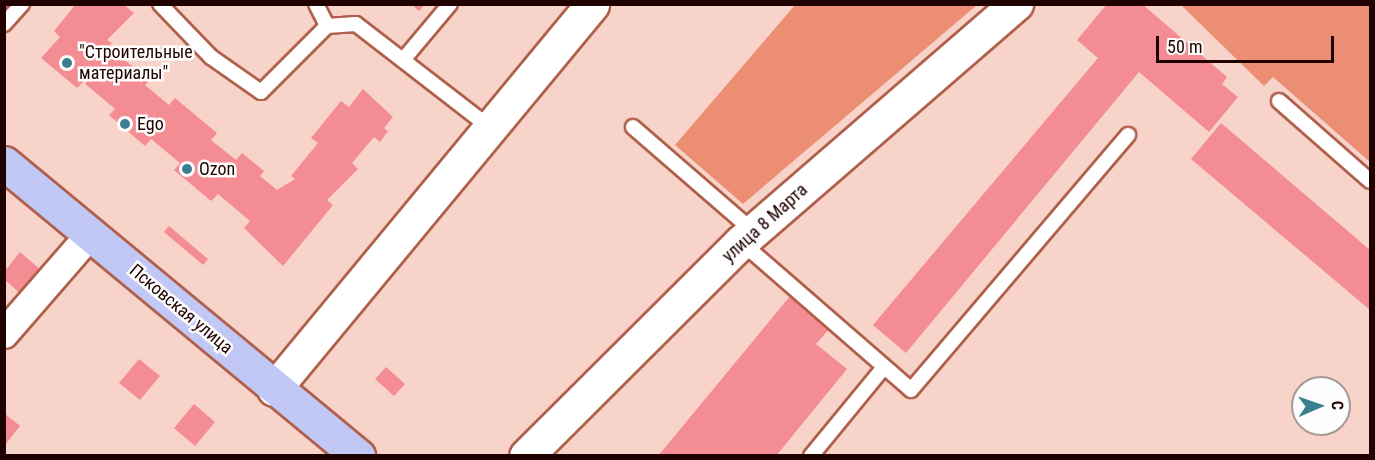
<!DOCTYPE html>
<html>
<head>
<meta charset="utf-8">
<style>
  body { margin:0 }
  #map { position:relative; width:1375px; height:460px; overflow:hidden; background:#f8d3c9; font-family:"Roboto Condensed",sans-serif }
  div>[style] { position:absolute }
  .green>* { inset:0; background:#ec8e74 }
  .building>* { inset:0; background:#f48c93 }
  .roads { filter:drop-shadow(2px 0 #b0604a) drop-shadow(-2px 0 #b0604a) drop-shadow(0 2px #b0604a) drop-shadow(0 -2px #b0604a) }
  .lane>* { height:14px; margin:-7px; padding:0 7px; transform-origin:7px; border-radius:7px; background:#fff }
  .street>* { height:28px; margin:-14px; padding:0 14px; transform-origin:14px; border-radius:14px; background:#fff }
  .secondary>* { height:33px; margin:-16.5px; padding:0 16.5px; transform-origin:16.5px; border-radius:16.5px; background:#fff }
  .primary>* { height:33px; margin:-16.5px; padding:0 16.5px; transform-origin:16.5px; border-radius:16.5px; background:#c1c8f5 }
  .dots>* { width:16px; height:16px; translate:-50% -50%; box-sizing:border-box; border:3px solid #fdfdfd; border-radius:50% }
  span { translate:-50% -50%; white-space:nowrap; text-align:center; line-height:1.15; -webkit-text-stroke:5px #fdfdfd; paint-order:stroke }
  .poi-label { font-size:18px; color:#200300 }
  .left { translate:0 -50%; text-align:left }
  .street-label { font-size:18px; color:#200300 }
  .frame { position:absolute; inset:0; border:6px solid #200300; pointer-events:none }
  .north { position:absolute; left:1291px; top:376px; width:60px; height:60px; box-sizing:border-box; background:#fdfdfd; border:2px solid #a59998; border-radius:50%; rotate:88deg; font-size:16px; font-weight:700; line-height:24px; text-align:center; color:#200300 }
  .north::after { content:''; display:block; margin:auto; width:21px; height:27px; background:#3b7e8f; clip-path:polygon(50% 0,100% 100%,50% 72%,0 100%) }
  .scale { position:absolute; left:1156px; top:36px; width:178px; height:27px; box-sizing:border-box; border:3px solid #200300; border-top:0; padding-left:8px; font-size:18px; line-height:21px; white-space:nowrap; color:#200300; -webkit-text-stroke:4px #fdfdfd; paint-order:stroke }
</style>
</head>
<body>
<div id="map">
  <div class="green">
    <div style="clip-path:polygon(795px 5px,977px 5px,743px 204px,675px 145px)"></div>
    <div style="clip-path:polygon(1181px 5px,1370px 5px,1370px 162px,1273px 77px,1264px 86px)"></div>
  </div>
  <div class="building">
    <div style="clip-path:polygon(76px 4px,123px 4px,134px 13px,107px 40px,112px 43px,107px 48px,151px 79px,145px 85px,169px 105px,175px 98px,217px 133px,211px 140px,236px 160px,242px 153px,264px 171px,260px 176px,277px 190px,295px 179px,291px 176px,318px 143px,311px 138px,341px 101px,349px 107px,363px 89px,393px 117px,384px 128px,388px 131px,380px 142px,374px 137px,352px 163px,358px 169px,327px 200px,333px 205px,283px 266px,244px 228px,250px 221px,218px 194px,211px 201px,174px 170px,180px 163px,151px 139px,145px 146px,109px 115px,115px 109px,83px 82px,77px 88px,41px 58px,60px 37px,54px 31px)"></div>
    <div style="clip-path:polygon(411px 4px,425px 4px,419px 11px)"></div>
    <div style="clip-path:polygon(1107px 4px,1142px 4px,1227px 77px,1222px 84px,1238px 97px,1209px 132px,1139px 72px,906px 353px,873px 325px,1098px 58px,1077px 40px)"></div>
    <div style="clip-path:polygon(1221px 123px,1370px 250px,1370px 310px,1191px 159px)"></div>
    <div style="clip-path:polygon(169px 226px,208px 259px,203px 265px,164px 232px)"></div>
    <div style="clip-path:polygon(20px 252px,41px 270px,21px 294px,5px 280px,5px 271px)"></div>
    <div style="clip-path:polygon(791px 295px,830px 328px,816px 344px,847px 369px,776px 456px,658px 456px)"></div>
    <div style="clip-path:polygon(139px 359px,160px 376px,140px 400px,119px 383px)"></div>
    <div style="clip-path:polygon(386px 367px,405px 384px,394px 396px,375px 379px)"></div>
    <div style="clip-path:polygon(194px 404px,215px 422px,195px 446px,174px 428px)"></div>
    <div style="clip-path:polygon(4px 413px,20px 426px,4px 446px)"></div>
  </div>
  <div class="roads">
    <div class="lane">
      <div style="left:160px;top:4px;width:74px;rotate:46.1deg"></div>
      <div style="left:211px;top:57px;width:61px;rotate:35deg"></div>
      <div style="left:261px;top:92px;width:93px;rotate:-45deg"></div>
      <div style="left:327px;top:26px;width:29px;rotate:-4deg"></div>
      <div style="left:356px;top:24px;width:167px;rotate:37.7deg"></div>
      <div style="left:316px;top:4px;width:25px;rotate:63deg"></div>
      <div style="left:4px;top:24px;width:27px;rotate:-48deg"></div>
      <div style="left:403px;top:60px;width:73px;rotate:-50deg"></div>
      <div style="left:1279px;top:101px;width:121px;rotate:41.3deg"></div>
      <div style="left:633px;top:127px;width:159px;rotate:40.9deg"></div>
      <div style="left:741px;top:242px;width:225px;rotate:41deg"></div>
      <div style="left:911px;top:390px;width:335px;rotate:-49.6deg"></div>
      <div style="left:811px;top:456px;width:115px;rotate:-50.6deg"></div>
    </div>
    <div class="street">
      <div style="left:4px;top:334px;width:133px;rotate:-49deg"></div>
    </div>
    <div class="secondary">
      <div style="left:274px;top:389px;width:499px;rotate:-50.4deg"></div>
      <div style="left:526px;top:456px;width:303px;rotate:-44.9deg"></div>
      <div style="left:741px;top:242px;width:364px;rotate:-40.9deg"></div>
    </div>
    <div class="primary">
      <div style="left:4px;top:163px;width:460px;rotate:39.6deg"></div>
    </div>
  </div>
  <div class="dots">
    <div style="left:67px;top:63px;background:#3b7e8f"></div>
    <div style="left:125px;top:124px;background:#3b7e8f"></div>
    <div style="left:187px;top:169px;background:#3b7e8f"></div>
  </div>
  <div class="poi-label">
    <span class="left" style="left:79px;top:63px">"Строительные<br>материалы"</span>
    <span class="left" style="left:137px;top:124px">Ego</span>
    <span class="left" style="left:199px;top:169px">Ozon</span>
  </div>
  <div class="street-label">
    <span style="left:765px;top:223px;rotate:-42deg">улица 8 Марта</span>
    <span style="left:181px;top:309px;rotate:40deg">Псковская улица</span>
  </div>
  <div class="frame"></div>
  <div class="north">С</div>
  <div class="scale">50 m</div>
</div>
</body>
</html>
